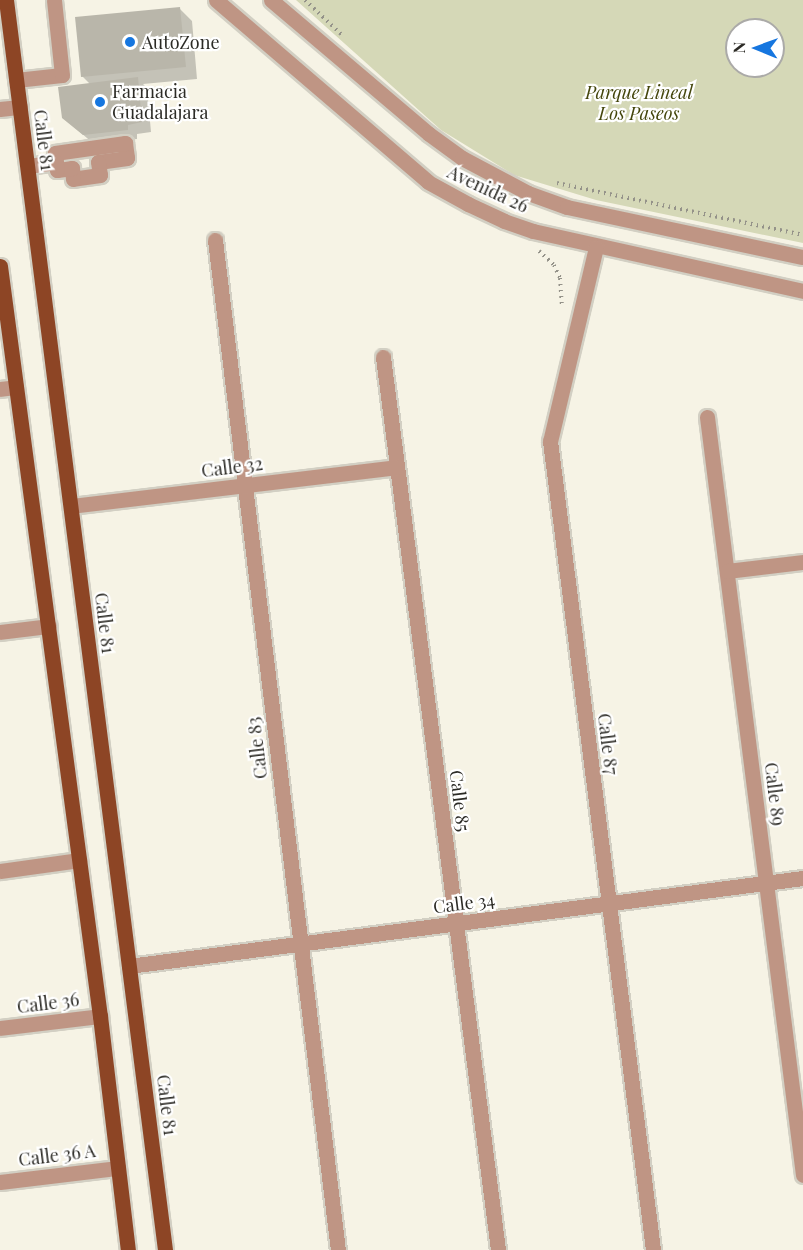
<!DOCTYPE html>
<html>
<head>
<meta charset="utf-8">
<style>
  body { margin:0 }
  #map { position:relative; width:803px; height:1250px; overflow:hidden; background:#f6f3e5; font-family:"Playfair Display",serif }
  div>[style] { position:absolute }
  .green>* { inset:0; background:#d5d8b7 }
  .shadow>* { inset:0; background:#0003 }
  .building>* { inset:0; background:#b9b6aa }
  .path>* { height:4px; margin-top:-2px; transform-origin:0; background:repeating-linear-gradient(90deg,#949289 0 1.5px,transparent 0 6px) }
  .roads { filter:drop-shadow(2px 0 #d2cfc3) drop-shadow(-2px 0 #d2cfc3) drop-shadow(0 2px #d2cfc3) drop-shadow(0 -2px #d2cfc3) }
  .minor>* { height:15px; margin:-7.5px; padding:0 7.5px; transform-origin:7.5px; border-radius:7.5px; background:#bf9584 }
  .major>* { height:15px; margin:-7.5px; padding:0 7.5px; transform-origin:7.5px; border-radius:7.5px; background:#8d4525 }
  .dots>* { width:16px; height:16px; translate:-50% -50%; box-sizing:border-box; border:3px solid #fff; border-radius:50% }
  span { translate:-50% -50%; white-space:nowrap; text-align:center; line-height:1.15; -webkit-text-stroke:4.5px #fff; paint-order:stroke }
  .poi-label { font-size:18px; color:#2c2b26 }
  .left { translate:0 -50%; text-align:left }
  .park-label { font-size:18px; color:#44460c; font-style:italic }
  .street-label { font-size:18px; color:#2c2b26 }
  .north { position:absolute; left:725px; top:18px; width:60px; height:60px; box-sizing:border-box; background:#fff; border:2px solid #abaaa8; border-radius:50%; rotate:271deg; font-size:16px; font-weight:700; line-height:24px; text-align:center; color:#2c2b26 }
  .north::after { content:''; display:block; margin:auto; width:21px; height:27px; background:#1676df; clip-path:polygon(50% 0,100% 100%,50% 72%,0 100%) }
</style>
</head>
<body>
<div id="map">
  <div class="green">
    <div style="clip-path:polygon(evenodd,296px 0,803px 0,803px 243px,596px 200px,514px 175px,441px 130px,296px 0,737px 30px,773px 30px,773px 66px,737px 66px,737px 30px)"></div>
  </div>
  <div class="shadow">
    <div style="clip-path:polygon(179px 8px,192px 21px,197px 79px,143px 84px,147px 88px,151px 132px,137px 134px,137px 139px,94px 144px,74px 127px,90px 84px,82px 76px)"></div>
  </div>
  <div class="building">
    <div style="clip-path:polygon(180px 7px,186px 67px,81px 77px,75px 17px)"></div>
    <div style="clip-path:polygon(138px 77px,142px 122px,128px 125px,128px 130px,83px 135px,62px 118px,58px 87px)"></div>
  </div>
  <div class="path">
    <div style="left:305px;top:0;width:50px;rotate:43.4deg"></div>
    <div style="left:557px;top:183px;width:251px;rotate:11.9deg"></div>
    <div style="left:539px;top:251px;width:21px;rotate:43deg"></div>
    <div style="left:554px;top:265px;width:14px;rotate:65deg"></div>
    <div style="left:560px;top:278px;width:29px;rotate:86deg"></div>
  </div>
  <div class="roads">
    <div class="minor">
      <div style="left:216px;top:0;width:279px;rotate:40.6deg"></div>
      <div style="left:428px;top:182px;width:46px;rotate:28.8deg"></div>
      <div style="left:468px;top:204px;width:40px;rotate:25deg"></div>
      <div style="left:504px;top:221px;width:31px;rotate:19deg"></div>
      <div style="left:533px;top:231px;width:277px;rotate:12.5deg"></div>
      <div style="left:271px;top:0;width:207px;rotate:40.3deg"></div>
      <div style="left:429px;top:134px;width:41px;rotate:36deg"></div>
      <div style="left:462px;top:158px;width:75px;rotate:27.9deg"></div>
      <div style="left:528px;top:193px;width:41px;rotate:19.7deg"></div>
      <div style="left:567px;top:207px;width:241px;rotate:12deg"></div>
      <div style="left:16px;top:80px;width:46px;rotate:-6.2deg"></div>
      <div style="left:62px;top:75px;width:75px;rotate:-96.1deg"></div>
      <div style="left:0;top:109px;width:20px;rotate:-6deg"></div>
      <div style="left:125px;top:143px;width:15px;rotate:82deg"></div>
      <div style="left:127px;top:158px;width:29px;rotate:172deg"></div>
      <div style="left:98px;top:162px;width:13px;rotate:81deg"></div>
      <div style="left:100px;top:175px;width:27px;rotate:172deg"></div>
      <div style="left:73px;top:179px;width:11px;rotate:-95deg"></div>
      <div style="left:72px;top:168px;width:15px;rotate:172deg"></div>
      <div style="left:57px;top:170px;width:17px;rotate:-97deg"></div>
      <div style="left:55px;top:153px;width:71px;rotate:-8.1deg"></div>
      <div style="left:28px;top:166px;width:28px;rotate:-8deg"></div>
      <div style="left:215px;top:240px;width:1017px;rotate:83.06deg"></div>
      <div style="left:596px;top:247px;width:199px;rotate:103.3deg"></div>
      <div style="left:550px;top:441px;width:816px;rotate:82.74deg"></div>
      <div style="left:383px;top:357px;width:900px;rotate:82.66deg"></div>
      <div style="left:0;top:389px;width:16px;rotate:-7deg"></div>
      <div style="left:707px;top:417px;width:764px;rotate:82.78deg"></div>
      <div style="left:71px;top:506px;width:328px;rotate:-6.8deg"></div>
      <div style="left:727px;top:571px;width:77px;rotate:-6.8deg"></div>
      <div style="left:0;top:632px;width:49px;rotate:-7deg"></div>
      <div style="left:0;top:871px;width:80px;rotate:-7.9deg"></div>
      <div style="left:129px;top:966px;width:680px;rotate:-7.44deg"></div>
      <div style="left:0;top:1028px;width:101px;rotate:-6.8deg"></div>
      <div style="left:0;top:1182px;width:119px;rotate:-6.8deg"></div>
    </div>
    <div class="major">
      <div style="left:6px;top:0;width:1260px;rotate:82.75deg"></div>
      <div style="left:0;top:266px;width:757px;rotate:82.41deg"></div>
      <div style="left:100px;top:1016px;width:236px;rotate:83.2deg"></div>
    </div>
  </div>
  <div class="dots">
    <div style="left:130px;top:42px;background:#1676df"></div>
    <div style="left:100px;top:102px;background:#1676df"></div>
  </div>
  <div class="poi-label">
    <span class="left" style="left:142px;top:42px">AutoZone</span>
    <span class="left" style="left:112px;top:102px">Farmacia<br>Guadalajara</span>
  </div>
  <div class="park-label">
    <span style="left:639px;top:103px">Parque Lineal<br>Los Paseos</span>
  </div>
  <div class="street-label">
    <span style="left:44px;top:140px;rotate:83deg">Calle 81</span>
    <span style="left:488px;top:189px;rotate:25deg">Avenida 26</span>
    <span style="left:232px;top:467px;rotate:-7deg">Calle 32</span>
    <span style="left:105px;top:623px;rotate:83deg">Calle 81</span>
    <span style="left:608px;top:744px;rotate:83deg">Calle 87</span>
    <span style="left:257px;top:748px;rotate:-97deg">Calle 83</span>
    <span style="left:775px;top:794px;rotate:83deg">Calle 89</span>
    <span style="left:460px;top:801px;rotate:83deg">Calle 85</span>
    <span style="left:464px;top:903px;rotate:-7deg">Calle 34</span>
    <span style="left:48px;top:1003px;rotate:-7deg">Calle 36</span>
    <span style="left:167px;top:1105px;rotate:83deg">Calle 81</span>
    <span style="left:57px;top:1155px;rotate:-7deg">Calle 36 A</span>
  </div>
  <div class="north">N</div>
</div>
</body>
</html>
